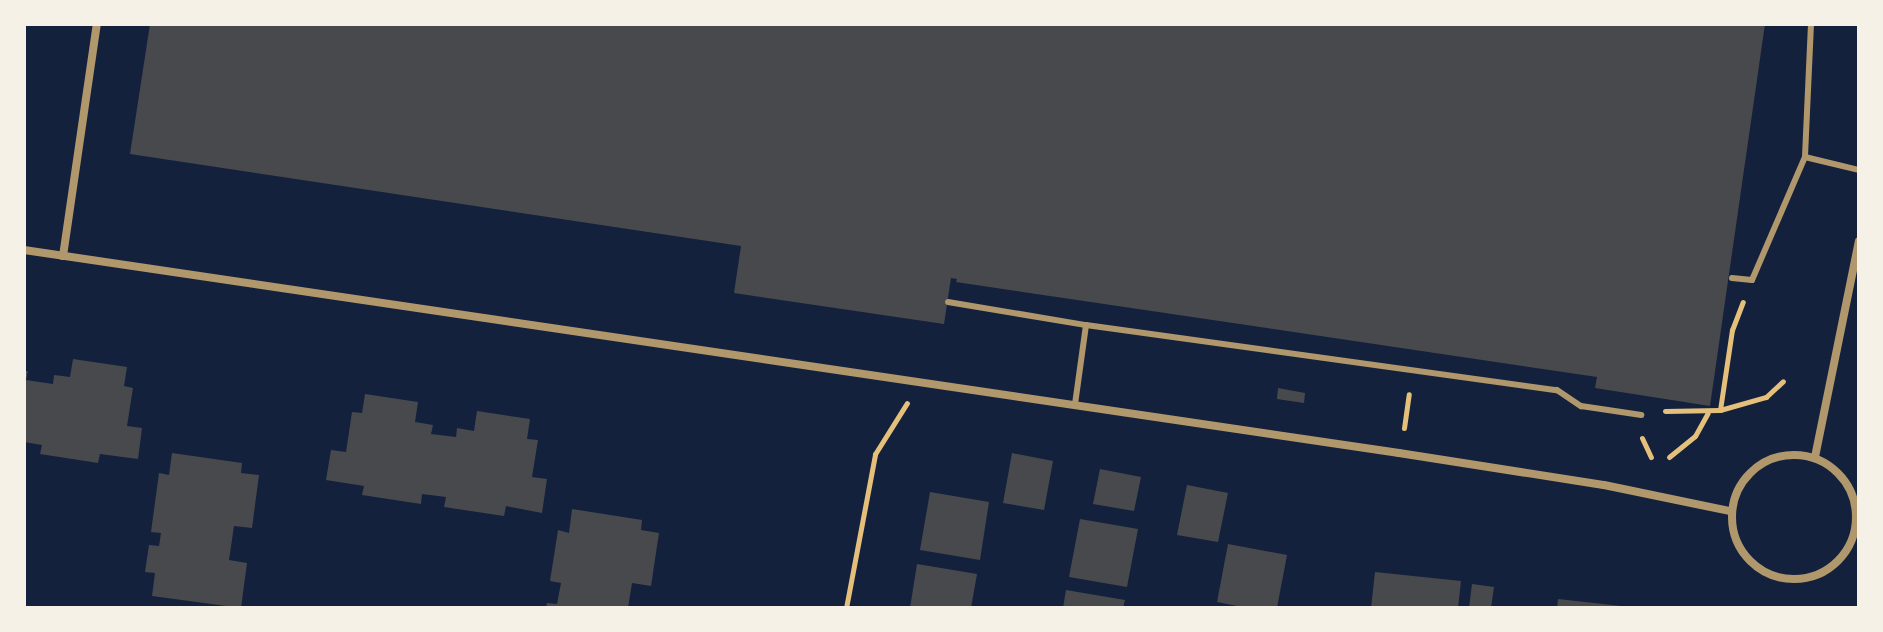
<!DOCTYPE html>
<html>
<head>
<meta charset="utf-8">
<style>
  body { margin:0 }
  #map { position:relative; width:1883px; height:632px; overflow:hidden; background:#14213d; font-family:Rubik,sans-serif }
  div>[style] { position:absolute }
  .building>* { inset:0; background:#48494c }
  .path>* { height:5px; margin:-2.5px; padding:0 2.5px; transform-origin:2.5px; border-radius:2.5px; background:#e5c07b }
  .service>* { height:6px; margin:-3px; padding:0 3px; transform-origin:3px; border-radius:3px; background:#b1986c }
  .minor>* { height:8px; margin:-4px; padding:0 4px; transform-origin:4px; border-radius:4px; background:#b1986c }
  .minor>.ring { margin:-4px; padding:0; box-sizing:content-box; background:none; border:8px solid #b1986c; border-radius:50% }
  span { translate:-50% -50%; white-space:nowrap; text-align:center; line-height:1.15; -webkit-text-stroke:8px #f6f1e7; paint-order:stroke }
  .frame { position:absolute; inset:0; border:26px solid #f6f1e7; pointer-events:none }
</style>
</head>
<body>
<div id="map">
  <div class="building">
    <div style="clip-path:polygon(150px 24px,1765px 24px,1710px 406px,1595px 388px,1597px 377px,956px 282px,957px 279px,951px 278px,944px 324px,734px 293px,741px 246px,130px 154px)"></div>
    <div style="clip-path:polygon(73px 359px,127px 367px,124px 386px,133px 388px,127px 426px,142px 428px,138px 459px,100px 454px,98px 463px,40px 454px,42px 445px,24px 442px,24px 371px,28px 371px,26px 380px,53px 384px,54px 375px,70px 377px)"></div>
    <div style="clip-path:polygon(1278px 388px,1305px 393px,1304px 403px,1277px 399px)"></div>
    <div style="clip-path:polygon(365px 394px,418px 402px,415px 422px,433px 425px,431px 434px,456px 437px,457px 428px,474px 431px,477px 411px,530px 419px,527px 439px,538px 440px,532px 477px,547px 479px,542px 513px,506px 506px,504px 516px,444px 507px,446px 497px,422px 494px,421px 504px,362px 495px,364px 486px,326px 480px,331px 450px,346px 452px,352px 412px,362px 413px)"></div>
    <div style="clip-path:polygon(172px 453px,242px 463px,241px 473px,259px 475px,252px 528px,234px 526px,229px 560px,247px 563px,241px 608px,152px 596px,155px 573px,145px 572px,149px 545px,159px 546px,161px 533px,151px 532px,159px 473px,169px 475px)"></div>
    <div style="clip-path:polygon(1012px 453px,1053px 461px,1044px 510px,1003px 503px)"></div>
    <div style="clip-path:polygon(1100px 469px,1141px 477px,1134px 511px,1093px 504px)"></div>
    <div style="clip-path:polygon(1187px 485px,1228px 493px,1218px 542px,1177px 535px)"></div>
    <div style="clip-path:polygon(930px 492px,989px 502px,980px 560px,920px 550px)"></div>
    <div style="clip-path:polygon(572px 509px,642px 520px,641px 530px,659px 533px,651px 586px,632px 583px,628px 608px,546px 608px,547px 603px,557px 604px,561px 583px,550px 581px,558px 530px,569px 533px)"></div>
    <div style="clip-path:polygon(1080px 519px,1138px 529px,1127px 587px,1069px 577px)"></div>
    <div style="clip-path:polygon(1228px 544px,1287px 555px,1277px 608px,1247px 608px,1217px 602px)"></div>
    <div style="clip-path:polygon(917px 564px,977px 574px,971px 608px,910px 608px)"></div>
    <div style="clip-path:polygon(1375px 572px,1461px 581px,1458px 608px,1371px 608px)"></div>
    <div style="clip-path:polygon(1472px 584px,1494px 587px,1491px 608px,1469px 608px)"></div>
    <div style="clip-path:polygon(1066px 590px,1125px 600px,1123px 608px,1063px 608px)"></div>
    <div style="clip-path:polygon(1558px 599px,1621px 606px,1621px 608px,1557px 608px)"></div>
  </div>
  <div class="path">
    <div style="left:1720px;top:410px;width:81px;rotate:-81.5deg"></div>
    <div style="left:1732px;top:330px;width:30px;rotate:-69deg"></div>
    <div style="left:1665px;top:411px;width:55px;rotate:-1deg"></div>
    <div style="left:1720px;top:410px;width:48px;rotate:-15.8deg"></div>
    <div style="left:1766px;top:397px;width:23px;rotate:-43deg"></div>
    <div style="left:1404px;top:428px;width:34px;rotate:-82deg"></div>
    <div style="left:1642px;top:438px;width:21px;rotate:65deg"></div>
    <div style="left:1669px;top:457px;width:33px;rotate:-39deg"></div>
    <div style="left:1695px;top:436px;width:26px;rotate:-61deg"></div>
    <div style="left:846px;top:608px;width:157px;rotate:-79.3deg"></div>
    <div style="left:875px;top:454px;width:60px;rotate:-57.9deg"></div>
  </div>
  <div class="service">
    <div style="left:1811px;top:24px;width:133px;rotate:92.6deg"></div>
    <div style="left:1805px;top:157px;width:56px;rotate:13.5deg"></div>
    <div style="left:1732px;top:278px;width:20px;rotate:6deg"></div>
    <div style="left:1752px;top:280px;width:134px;rotate:-66.7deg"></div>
    <div style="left:948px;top:302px;width:140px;rotate:9.5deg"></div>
    <div style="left:1086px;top:325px;width:80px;rotate:97.9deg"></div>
    <div style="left:1086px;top:325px;width:475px;rotate:7.9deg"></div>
    <div style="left:1557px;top:390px;width:29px;rotate:34deg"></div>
    <div style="left:1581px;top:406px;width:61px;rotate:8.5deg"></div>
  </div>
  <div class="minor">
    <div style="left:24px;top:250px;width:1390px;rotate:8.4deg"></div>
    <div style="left:1399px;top:453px;width:207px;rotate:8.9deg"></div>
    <div style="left:1604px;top:485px;width:129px;rotate:11.7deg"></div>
    <div style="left:63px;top:256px;width:234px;rotate:-81.7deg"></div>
    <div class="ring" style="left:1732px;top:455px;width:116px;height:116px"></div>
    <div style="left:1815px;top:457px;width:220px;rotate:-78.5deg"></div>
  </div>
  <div class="frame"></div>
</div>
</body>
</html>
